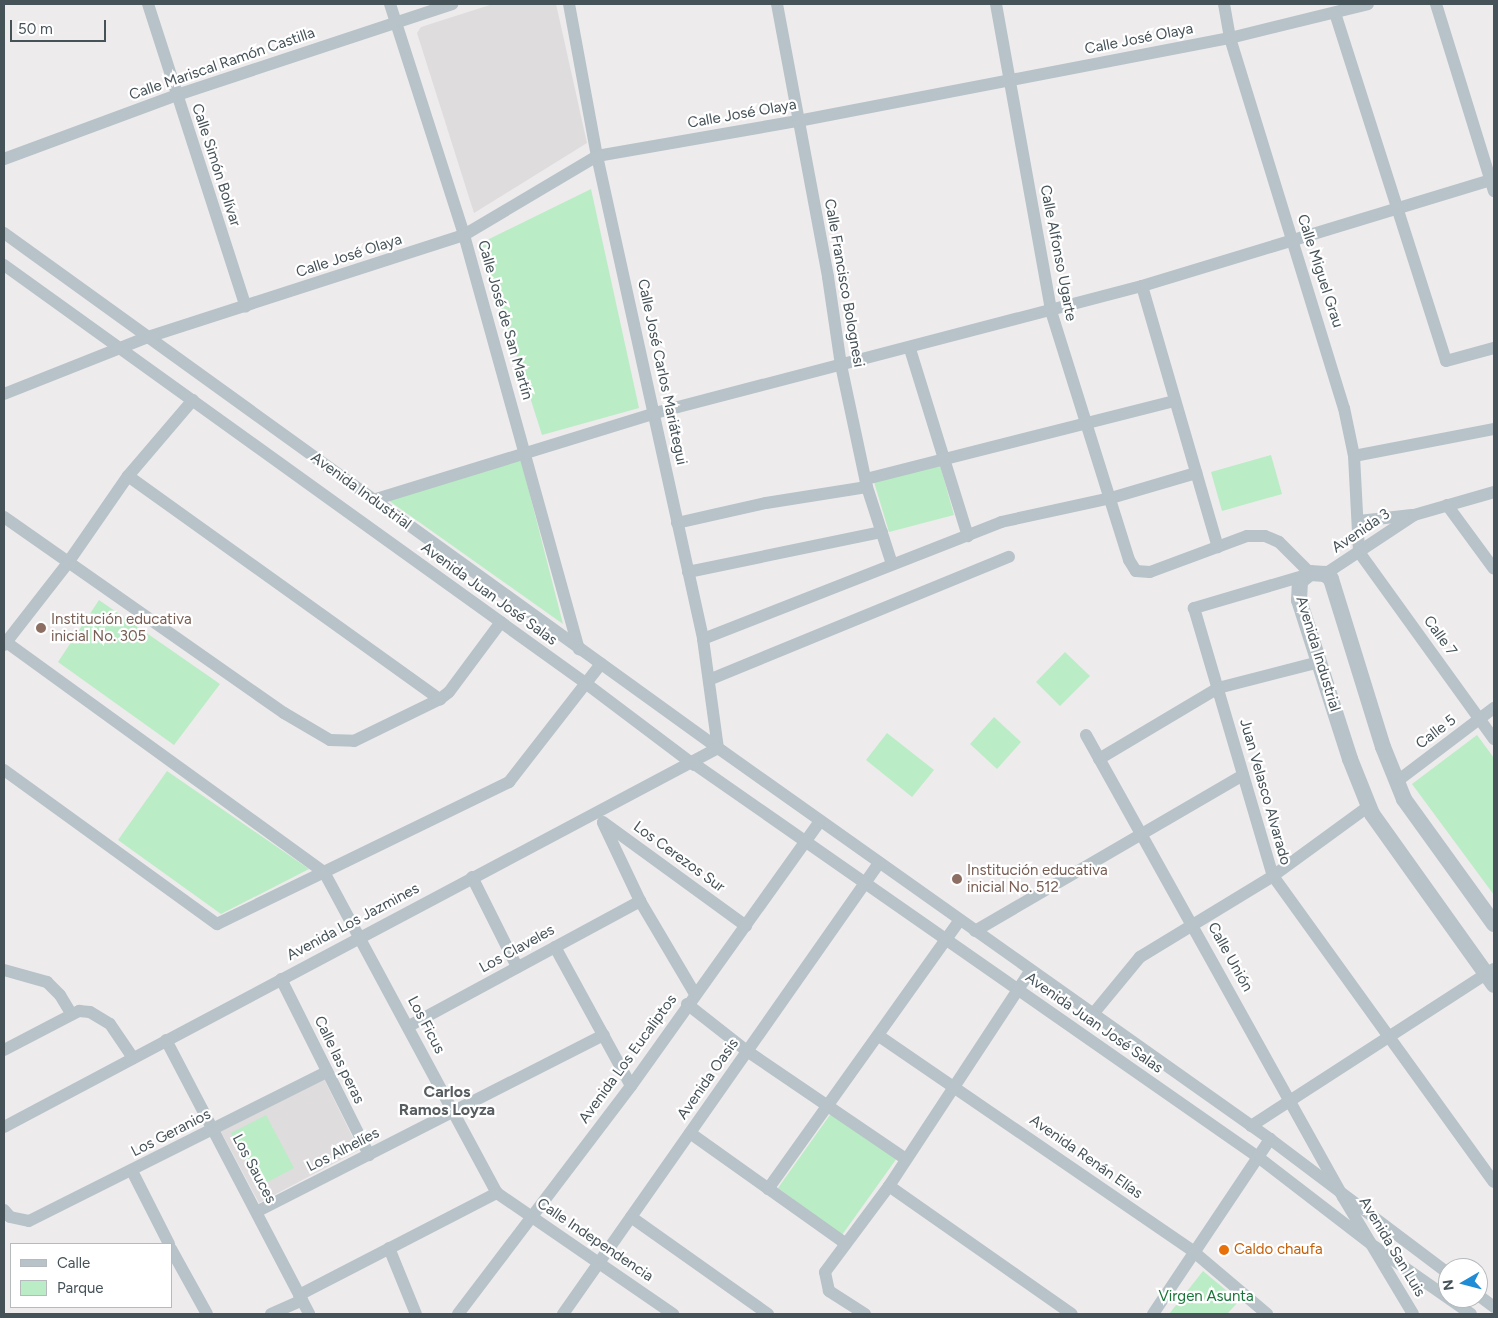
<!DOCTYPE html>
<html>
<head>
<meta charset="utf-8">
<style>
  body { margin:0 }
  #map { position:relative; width:1498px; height:1318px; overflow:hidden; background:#eeebec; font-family:Figtree,sans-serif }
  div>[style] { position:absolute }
  .education>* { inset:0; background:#dfdcdd }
  .green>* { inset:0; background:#baecc5 }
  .minor>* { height:12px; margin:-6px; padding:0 6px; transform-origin:6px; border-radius:6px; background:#b7c3c8 }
  .tertiary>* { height:16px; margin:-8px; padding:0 8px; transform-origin:8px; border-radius:8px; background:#b7c3c8 }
  .dots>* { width:14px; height:14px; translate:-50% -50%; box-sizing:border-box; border:2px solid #fff; border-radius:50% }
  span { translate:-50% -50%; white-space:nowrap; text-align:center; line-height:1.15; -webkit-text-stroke:4.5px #fff; paint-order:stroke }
  .street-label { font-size:15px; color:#455258 }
  .education-label { font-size:15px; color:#785e54 }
  .left { translate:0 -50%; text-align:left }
  .food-label { font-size:15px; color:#c56008 }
  .park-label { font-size:15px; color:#197538 }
  .neighbourhood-label { font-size:16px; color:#585d60; font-weight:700 }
  .frame { position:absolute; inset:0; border:5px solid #455258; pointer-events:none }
  .legend { position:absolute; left:10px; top:1243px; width:162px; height:65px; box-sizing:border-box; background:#fff; border:1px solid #b5babc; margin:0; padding:6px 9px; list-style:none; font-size:15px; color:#455258 }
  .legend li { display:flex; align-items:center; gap:10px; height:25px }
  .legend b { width:25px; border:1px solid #b5babc }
  .north { position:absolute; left:1438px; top:1258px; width:50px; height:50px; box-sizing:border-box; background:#fff; border:1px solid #b5babc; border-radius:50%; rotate:262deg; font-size:14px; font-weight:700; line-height:20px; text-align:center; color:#455258 }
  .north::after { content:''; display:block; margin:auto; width:18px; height:22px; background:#1f8cd5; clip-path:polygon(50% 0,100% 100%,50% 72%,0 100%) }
  .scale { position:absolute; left:10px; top:20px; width:96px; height:22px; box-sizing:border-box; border:2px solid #455258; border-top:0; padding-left:6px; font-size:15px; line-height:18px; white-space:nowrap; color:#455258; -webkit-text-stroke:4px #fff; paint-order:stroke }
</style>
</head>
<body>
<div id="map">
  <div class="education">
    <div style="clip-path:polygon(493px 4px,556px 4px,587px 143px,474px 213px,417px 33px,421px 27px)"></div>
    <div style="clip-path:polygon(324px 1079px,359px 1150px,259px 1203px,220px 1130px)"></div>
  </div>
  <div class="green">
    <div style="clip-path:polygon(591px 189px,639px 408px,542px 435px,481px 243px)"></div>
    <div style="clip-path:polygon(1271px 455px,1282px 494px,1222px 511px,1211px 472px)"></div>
    <div style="clip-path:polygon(521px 460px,563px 624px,388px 500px)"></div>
    <div style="clip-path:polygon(940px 465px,954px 515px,889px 532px,874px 482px)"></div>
    <div style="clip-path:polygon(99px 600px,220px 684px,174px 745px,58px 662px)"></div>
    <div style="clip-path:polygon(1065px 652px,1090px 676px,1060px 706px,1036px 682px)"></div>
    <div style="clip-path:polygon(994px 717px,1021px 742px,997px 769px,970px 744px)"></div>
    <div style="clip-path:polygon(887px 733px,934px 770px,912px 797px,866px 760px)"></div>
    <div style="clip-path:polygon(1477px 735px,1494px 758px,1494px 895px,1412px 784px)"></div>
    <div style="clip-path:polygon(167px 771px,309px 869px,221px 914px,118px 840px)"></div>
    <div style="clip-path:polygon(832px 1112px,897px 1158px,842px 1235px,778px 1188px)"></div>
    <div style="clip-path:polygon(266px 1115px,294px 1168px,260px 1186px,231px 1133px)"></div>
    <div style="clip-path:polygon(1203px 1271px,1239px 1301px,1227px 1314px,1169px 1314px)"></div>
  </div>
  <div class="minor">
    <div style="left:148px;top:4px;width:318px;rotate:72.1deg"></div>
    <div style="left:390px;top:4px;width:243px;rotate:72.2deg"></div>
    <div style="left:464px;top:235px;width:430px;rotate:74.5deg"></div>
    <div style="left:569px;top:4px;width:155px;rotate:79.6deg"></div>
    <div style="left:597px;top:156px;width:494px;rotate:77.6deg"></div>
    <div style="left:703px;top:639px;width:110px;rotate:82.2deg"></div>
    <div style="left:777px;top:4px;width:278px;rotate:79.4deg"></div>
    <div style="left:828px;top:277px;width:89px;rotate:81.6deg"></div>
    <div style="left:841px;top:365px;width:125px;rotate:78deg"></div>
    <div style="left:867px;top:487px;width:81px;rotate:72deg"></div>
    <div style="left:996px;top:4px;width:312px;rotate:79.8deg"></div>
    <div style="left:1051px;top:311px;width:261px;rotate:72.6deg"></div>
    <div style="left:1129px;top:560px;width:13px;rotate:58deg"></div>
    <div style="left:1136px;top:571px;width:14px;rotate:4deg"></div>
    <div style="left:1150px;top:572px;width:103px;rotate:-20.4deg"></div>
    <div style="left:1247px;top:536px;width:18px"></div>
    <div style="left:1265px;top:536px;width:15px;rotate:23deg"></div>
    <div style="left:1279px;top:542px;width:44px;rotate:45deg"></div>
    <div style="left:1224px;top:4px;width:35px;rotate:80deg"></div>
    <div style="left:1230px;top:38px;width:387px;rotate:72.9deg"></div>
    <div style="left:1344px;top:408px;width:49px;rotate:78.2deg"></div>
    <div style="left:1354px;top:456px;width:96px;rotate:87deg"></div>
    <div style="left:1436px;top:4px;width:196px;rotate:72.8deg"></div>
    <div style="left:1335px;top:13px;width:365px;rotate:72.3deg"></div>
    <div style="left:1446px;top:361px;width:50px;rotate:-15.2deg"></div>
    <div style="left:4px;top:159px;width:184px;rotate:-20.3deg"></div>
    <div style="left:177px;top:95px;width:290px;rotate:-18.3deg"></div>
    <div style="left:4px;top:233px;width:880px;rotate:35.8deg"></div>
    <div style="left:718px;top:748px;width:676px;rotate:35.31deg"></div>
    <div style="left:1270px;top:1139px;width:223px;rotate:37deg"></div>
    <div style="left:4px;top:265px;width:714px;rotate:35.71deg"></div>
    <div style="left:584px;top:682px;width:138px;rotate:37deg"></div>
    <div style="left:1142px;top:286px;width:272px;rotate:73.8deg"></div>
    <div style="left:910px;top:349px;width:196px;rotate:72.8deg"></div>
    <div style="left:4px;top:394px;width:155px;rotate:-21.6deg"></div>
    <div style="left:148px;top:337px;width:332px;rotate:-17.9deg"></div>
    <div style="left:464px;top:235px;width:155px;rotate:-30.7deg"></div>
    <div style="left:597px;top:156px;width:204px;rotate:-9.9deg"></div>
    <div style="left:798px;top:121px;width:440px;rotate:-10.9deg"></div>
    <div style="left:1230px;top:38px;width:142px;rotate:-13.8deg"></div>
    <div style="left:1354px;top:456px;width:143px;rotate:-10.9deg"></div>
    <div style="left:128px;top:476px;width:384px;rotate:35.6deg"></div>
    <div style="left:866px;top:479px;width:318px;rotate:-14.2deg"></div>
    <div style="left:373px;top:500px;width:295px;rotate:-17.1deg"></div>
    <div style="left:655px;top:413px;width:503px;rotate:-14.62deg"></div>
    <div style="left:1142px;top:286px;width:368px;rotate:-16.9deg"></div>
    <div style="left:1447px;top:505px;width:79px;rotate:53.7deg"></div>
    <div style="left:4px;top:517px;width:342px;rotate:35deg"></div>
    <div style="left:284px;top:713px;width:53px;rotate:30.4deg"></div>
    <div style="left:330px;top:740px;width:24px;rotate:2deg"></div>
    <div style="left:354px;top:741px;width:96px;rotate:-26deg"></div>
    <div style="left:440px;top:699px;width:11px;rotate:-38deg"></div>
    <div style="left:449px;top:692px;width:87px;rotate:-53.4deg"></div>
    <div style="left:1359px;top:521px;width:53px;rotate:-6.5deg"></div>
    <div style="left:677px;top:523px;width:91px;rotate:-12.7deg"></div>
    <div style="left:766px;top:503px;width:102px;rotate:-9deg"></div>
    <div style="left:1359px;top:552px;width:231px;rotate:54.2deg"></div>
    <div style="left:688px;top:572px;width:198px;rotate:-11.7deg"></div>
    <div style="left:1325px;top:574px;width:107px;rotate:-33.5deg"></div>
    <div style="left:1414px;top:515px;width:83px;rotate:-16deg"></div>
    <div style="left:1303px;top:576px;width:114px;rotate:163.6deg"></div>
    <div style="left:1194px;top:608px;width:279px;rotate:73.6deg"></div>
    <div style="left:1273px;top:876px;width:377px;rotate:54.2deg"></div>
    <div style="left:703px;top:639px;width:320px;rotate:-21.4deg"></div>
    <div style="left:1001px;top:522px;width:113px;rotate:-12.3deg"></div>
    <div style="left:1111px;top:498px;width:89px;rotate:-16.4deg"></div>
    <div style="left:6px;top:642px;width:392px;rotate:35.9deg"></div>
    <div style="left:324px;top:872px;width:206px;rotate:-25.9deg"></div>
    <div style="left:509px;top:782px;width:150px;rotate:-52.1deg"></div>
    <div style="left:4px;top:645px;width:103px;rotate:-52.1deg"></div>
    <div style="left:67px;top:564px;width:107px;rotate:-55.3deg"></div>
    <div style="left:128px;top:476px;width:100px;rotate:-49.5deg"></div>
    <div style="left:711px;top:679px;width:322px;rotate:-22.3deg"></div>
    <div style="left:1086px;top:735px;width:529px;rotate:60.91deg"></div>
    <div style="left:1343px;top:1197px;width:136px;rotate:59.1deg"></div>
    <div style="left:1099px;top:759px;width:139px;rotate:-30.8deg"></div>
    <div style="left:1218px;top:688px;width:104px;rotate:-14.4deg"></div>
    <div style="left:693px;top:763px;width:689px;rotate:34.89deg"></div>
    <div style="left:1258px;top:1157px;width:148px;rotate:37.6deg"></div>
    <div style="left:1375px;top:1247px;width:117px;rotate:34.9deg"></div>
    <div style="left:4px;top:770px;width:263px;rotate:35.9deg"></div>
    <div style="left:217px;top:924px;width:119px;rotate:-25.9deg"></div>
    <div style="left:324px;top:872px;width:365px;rotate:61.7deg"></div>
    <div style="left:497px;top:1193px;width:214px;rotate:34.5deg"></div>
    <div style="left:1396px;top:782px;width:123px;rotate:-37.1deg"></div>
    <div style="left:603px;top:822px;width:177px;rotate:36deg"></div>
    <div style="left:603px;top:823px;width:86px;rotate:64.6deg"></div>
    <div style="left:640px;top:901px;width:108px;rotate:59.4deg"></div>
    <div style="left:472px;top:877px;width:101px;rotate:63.4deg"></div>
    <div style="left:975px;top:931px;width:310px;rotate:-30.2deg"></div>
    <div style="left:555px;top:947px;width:158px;rotate:61.3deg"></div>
    <div style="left:4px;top:970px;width:45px;rotate:15.6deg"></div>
    <div style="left:47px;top:982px;width:18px;rotate:45deg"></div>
    <div style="left:60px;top:995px;width:21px;rotate:59deg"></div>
    <div style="left:281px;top:979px;width:197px;rotate:63.4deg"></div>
    <div style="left:687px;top:1004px;width:76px;rotate:38.1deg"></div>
    <div style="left:747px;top:1051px;width:192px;rotate:34.2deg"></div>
    <div style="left:1093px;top:1014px;width:74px;rotate:-50.5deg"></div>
    <div style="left:1140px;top:957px;width:156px;rotate:-31.3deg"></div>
    <div style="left:1273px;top:876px;width:119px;rotate:-36.1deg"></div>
    <div style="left:409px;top:1026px;width:263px;rotate:-28.4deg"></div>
    <div style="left:879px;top:1036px;width:382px;rotate:34.4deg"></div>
    <div style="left:1194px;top:1252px;width:96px;rotate:40.3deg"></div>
    <div style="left:166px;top:1040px;width:309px;rotate:62.4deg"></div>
    <div style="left:4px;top:1050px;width:85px;rotate:-27.5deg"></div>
    <div style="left:79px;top:1011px;width:11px;rotate:5deg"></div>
    <div style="left:90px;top:1012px;width:23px;rotate:31deg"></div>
    <div style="left:110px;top:1024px;width:41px;rotate:55.9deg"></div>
    <div style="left:1251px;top:1126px;width:289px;rotate:-32.9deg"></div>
    <div style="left:4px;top:1127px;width:808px;rotate:-27.96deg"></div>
    <div style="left:690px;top:1133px;width:191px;rotate:35.4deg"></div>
    <div style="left:132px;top:1171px;width:82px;rotate:63.1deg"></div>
    <div style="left:889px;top:1186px;width:223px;rotate:35deg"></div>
    <div style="left:768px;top:1189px;width:330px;rotate:-54.5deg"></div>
    <div style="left:4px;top:1210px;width:9px;rotate:49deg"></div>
    <div style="left:10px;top:1217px;width:19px;rotate:12deg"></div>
    <div style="left:29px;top:1221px;width:333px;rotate:-26.6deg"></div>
    <div style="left:258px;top:1211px;width:388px;rotate:-27deg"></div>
    <div style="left:631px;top:1217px;width:168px;rotate:35.3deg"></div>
    <div style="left:389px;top:1248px;width:71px;rotate:67.8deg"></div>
    <div style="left:171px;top:1249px;width:74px;rotate:61deg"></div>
    <div style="left:299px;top:1295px;width:223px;rotate:-27.3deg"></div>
    <div style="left:1478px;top:1295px;width:20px;rotate:37deg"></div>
    <div style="left:271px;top:1314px;width:34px;rotate:-24deg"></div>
    <div style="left:458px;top:1314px;width:286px;rotate:-52.8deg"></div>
    <div style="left:631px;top:1086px;width:325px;rotate:-54.5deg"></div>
    <div style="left:563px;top:1314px;width:551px;rotate:-54.98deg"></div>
    <div style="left:865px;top:1314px;width:43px;rotate:-147.4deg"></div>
    <div style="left:829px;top:1291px;width:19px;rotate:-102deg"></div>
    <div style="left:825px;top:1272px;width:107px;rotate:-53.3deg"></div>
    <div style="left:889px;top:1186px;width:258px;rotate:-56.7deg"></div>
    <div style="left:1153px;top:1314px;width:211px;rotate:-56.2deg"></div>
  </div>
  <div class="tertiary">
    <div style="left:1494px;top:924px;width:154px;rotate:-125.8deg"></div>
    <div style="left:1404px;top:799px;width:56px;rotate:-112deg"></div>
    <div style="left:1383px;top:747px;width:176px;rotate:-107.2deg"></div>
    <div style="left:1331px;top:579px;width:8px;rotate:-140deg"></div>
    <div style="left:1325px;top:574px;width:15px;rotate:-176deg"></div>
    <div style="left:1310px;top:573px;width:13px;rotate:141deg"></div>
    <div style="left:1300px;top:581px;width:19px;rotate:93deg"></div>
    <div style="left:1299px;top:600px;width:167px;rotate:72.2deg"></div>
    <div style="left:1350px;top:759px;width:59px;rotate:68.2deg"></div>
    <div style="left:1372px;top:814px;width:210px;rotate:54.5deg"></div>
  </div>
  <div class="dots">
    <div style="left:41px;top:628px;background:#8d6e63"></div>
    <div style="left:957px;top:879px;background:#8d6e63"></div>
    <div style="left:1224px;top:1250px;background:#e8710a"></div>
  </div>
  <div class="street-label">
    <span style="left:1139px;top:39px;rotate:-11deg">Calle José Olaya</span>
    <span style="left:222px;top:64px;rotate:-19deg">Calle Mariscal Ramón Castilla</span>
    <span style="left:742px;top:114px;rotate:-10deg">Calle José Olaya</span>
    <span style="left:216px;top:165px;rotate:72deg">Calle Simón Bolívar</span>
    <span style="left:1058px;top:253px;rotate:79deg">Calle Alfonso Ugarte</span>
    <span style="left:349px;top:256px;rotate:-18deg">Calle José Olaya</span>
    <span style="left:1320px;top:271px;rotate:72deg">Calle Miguel Grau</span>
    <span style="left:844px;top:283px;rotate:80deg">Calle Francisco Bolognesi</span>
    <span style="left:505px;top:320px;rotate:74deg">Calle José de San Martín</span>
    <span style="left:662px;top:372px;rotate:78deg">Calle José Carlos Mariátegui</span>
    <span style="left:361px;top:491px;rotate:36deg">Avenida Industrial</span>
    <span style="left:1361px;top:531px;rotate:-34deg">Avenida 3</span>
    <span style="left:489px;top:594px;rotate:36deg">Avenida Juan José Salas</span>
    <span style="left:1440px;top:636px;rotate:54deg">Calle 7</span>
    <span style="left:1318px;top:654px;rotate:73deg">Avenida Industrial</span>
    <span style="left:1436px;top:732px;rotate:-37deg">Calle 5</span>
    <span style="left:1265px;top:792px;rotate:74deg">Juan Velasco Alvarado</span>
    <span style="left:679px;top:857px;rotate:36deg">Los Cerezos Sur</span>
    <span style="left:353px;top:922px;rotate:-28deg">Avenida Los Jazmines</span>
    <span style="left:517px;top:949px;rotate:-29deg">Los Claveles</span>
    <span style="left:1230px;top:957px;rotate:61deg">Calle Unión</span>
    <span style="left:1094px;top:1023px;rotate:35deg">Avenida Juan José Salas</span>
    <span style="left:426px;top:1025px;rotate:62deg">Los Ficus</span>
    <span style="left:628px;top:1059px;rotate:-54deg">Avenida Los Eucaliptos</span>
    <span style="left:339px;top:1060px;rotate:64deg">Calle las peras</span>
    <span style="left:708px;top:1079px;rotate:-55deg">Avenida Oasis</span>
    <span style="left:171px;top:1133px;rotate:-27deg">Los Geranios</span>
    <span style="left:343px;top:1150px;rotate:-27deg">Los Alhelíes</span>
    <span style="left:1086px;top:1157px;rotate:35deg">Avenida Renán Elías</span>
    <span style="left:254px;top:1169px;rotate:62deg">Los Sauces</span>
    <span style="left:595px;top:1240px;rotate:34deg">Calle Independencia</span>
    <span style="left:1392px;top:1247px;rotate:59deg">Avenida San Luis</span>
  </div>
  <div class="education-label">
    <span class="left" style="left:51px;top:628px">Institución educativa<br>inicial No. 305</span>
    <span class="left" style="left:967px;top:879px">Institución educativa<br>inicial No. 512</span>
  </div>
  <div class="food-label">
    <span class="left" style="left:1234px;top:1250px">Caldo chaufa</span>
  </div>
  <div class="park-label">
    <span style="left:1206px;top:1297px">Virgen Asunta</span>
  </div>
  <div class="neighbourhood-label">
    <span style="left:447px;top:1101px">Carlos<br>Ramos Loyza</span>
  </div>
  <div class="frame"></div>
  <ul class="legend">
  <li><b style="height:6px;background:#b7c3c8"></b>Calle</li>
  <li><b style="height:14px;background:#baecc5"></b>Parque</li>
  </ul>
  <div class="north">N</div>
  <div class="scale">50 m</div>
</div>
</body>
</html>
